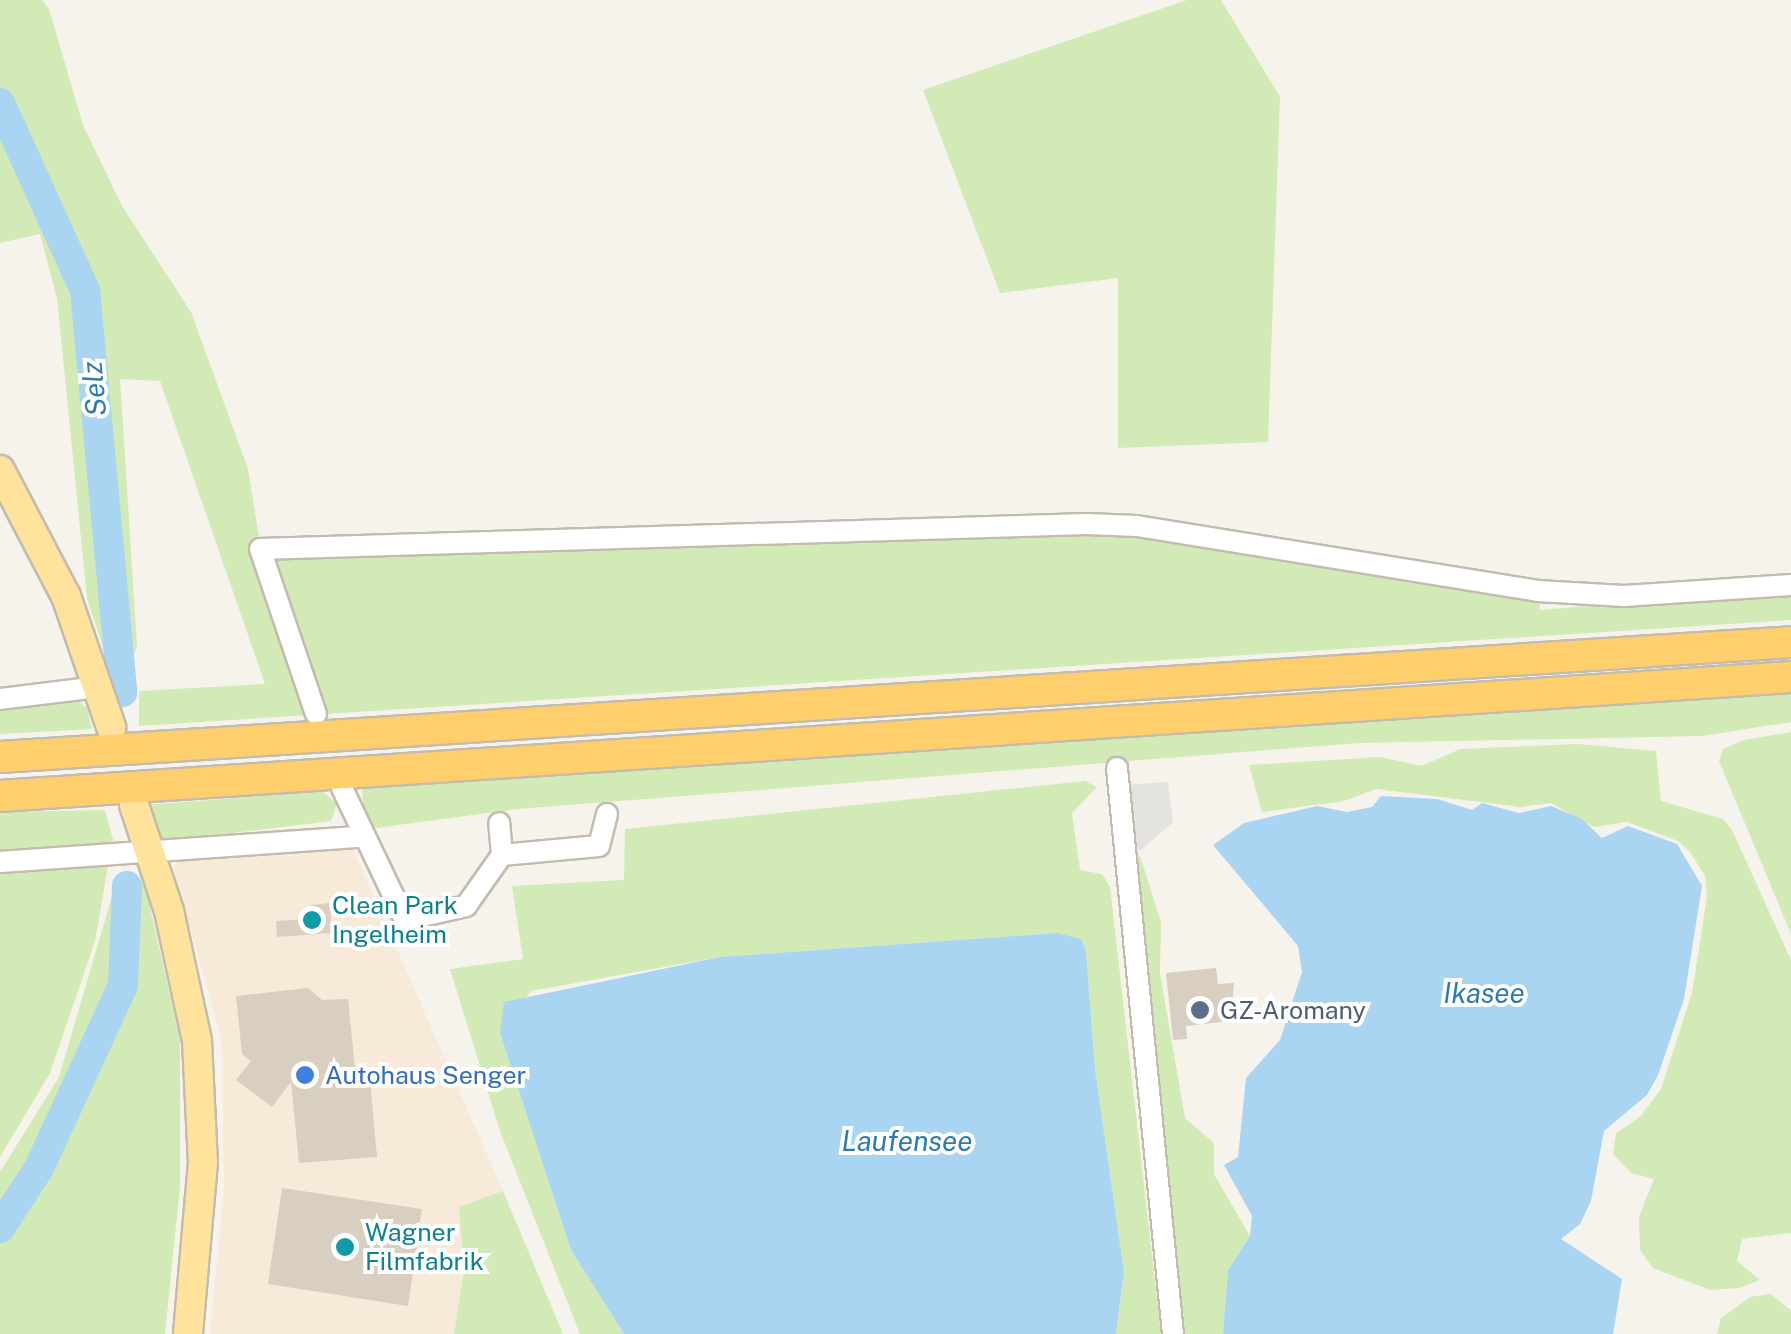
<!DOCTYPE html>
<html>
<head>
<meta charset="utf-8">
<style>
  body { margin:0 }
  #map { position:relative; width:1791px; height:1334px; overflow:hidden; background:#f6f3ec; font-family:"Public Sans",sans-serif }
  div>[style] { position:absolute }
  .commercial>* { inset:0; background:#f7ead8 }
  .green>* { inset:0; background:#d2eab5 }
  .parking>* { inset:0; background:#e5e3e0 }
  .water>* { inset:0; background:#a9d4f2 }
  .river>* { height:30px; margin:-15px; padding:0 15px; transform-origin:15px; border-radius:15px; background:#a9d4f2 }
  .building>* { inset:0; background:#d8cfc1 }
  .roads { filter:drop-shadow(2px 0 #c2bbae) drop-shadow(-2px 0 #c2bbae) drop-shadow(0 2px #c2bbae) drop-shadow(0 -2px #c2bbae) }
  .minor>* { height:20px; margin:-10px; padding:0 10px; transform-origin:10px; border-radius:10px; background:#fff }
  .major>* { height:28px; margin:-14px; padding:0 14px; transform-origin:14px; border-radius:14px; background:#ffe39c }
  .highway>* { height:30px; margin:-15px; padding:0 15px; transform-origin:15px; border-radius:15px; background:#ffcf6e }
  .dots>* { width:28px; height:28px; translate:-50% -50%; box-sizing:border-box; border:5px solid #fff; border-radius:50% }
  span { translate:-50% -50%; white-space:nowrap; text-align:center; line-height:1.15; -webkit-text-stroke:8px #fff; paint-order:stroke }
  .culture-label { font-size:25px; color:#0d838f }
  .left { translate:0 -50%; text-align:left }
  .service-label { font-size:25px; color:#4e5e75 }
  .shop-label { font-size:25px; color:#366cbe }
  .water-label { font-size:28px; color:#2e7ab2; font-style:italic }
</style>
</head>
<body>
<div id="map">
  <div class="commercial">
    <div style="clip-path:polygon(352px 847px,503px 1191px,459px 1207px,464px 1270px,454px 1334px,210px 1334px,224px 1191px,222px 1041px,173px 869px,178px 859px)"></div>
  </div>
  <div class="green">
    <div style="clip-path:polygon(0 0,42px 0,49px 9px,83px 125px,122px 206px,191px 312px,248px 469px,261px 549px,1087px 524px,1538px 591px,1540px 610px,1791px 589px,1791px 620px,139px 726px,139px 691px,265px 684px,160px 381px,120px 379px,137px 646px,122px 692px,116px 686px,87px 599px,57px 298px,40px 234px,0 243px)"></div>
    <div style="clip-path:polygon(1187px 0,1221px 0,1280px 97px,1268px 442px,1118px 448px,1118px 278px,1000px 293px,923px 90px)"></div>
    <div style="clip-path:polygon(1791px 688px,1791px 722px,1702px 736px,1359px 743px,517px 809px,376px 828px,363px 811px,362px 789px)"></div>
    <div style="clip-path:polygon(74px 698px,87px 708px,92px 729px,0 734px,0 703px)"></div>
    <div style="clip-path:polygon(1791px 732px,1791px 934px,1719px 761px,1723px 749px,1744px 740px)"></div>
    <div style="clip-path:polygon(1577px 744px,1656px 751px,1661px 801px,1723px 819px,1732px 830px,1791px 960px,1791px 1233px,1742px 1239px,1737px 1261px,1760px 1280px,1739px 1288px,1710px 1290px,1653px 1268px,1640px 1250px,1639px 1217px,1654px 1179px,1631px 1173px,1613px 1154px,1616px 1133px,1640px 1117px,1661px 1089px,1692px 993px,1707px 897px,1705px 876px,1690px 852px,1678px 841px,1627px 822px,1594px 827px,1551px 803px,1520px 807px,1376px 789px,1344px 801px,1262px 812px,1249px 765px,1380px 757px,1422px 766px,1460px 749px)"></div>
    <div style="clip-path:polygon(1085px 781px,1097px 787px,1072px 813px,1080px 870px,1102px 874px,1110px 887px,1161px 1334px,1116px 1334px,1124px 1272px,1095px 1069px,1086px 951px,1081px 939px,1058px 933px,720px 957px,531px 991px,500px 1033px,571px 1250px,624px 1334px,580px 1334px,500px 1131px,450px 969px,523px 959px,512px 886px,624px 880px,625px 829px)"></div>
    <div style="clip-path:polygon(322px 791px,337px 804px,331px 821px,167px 841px,156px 836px,145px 805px)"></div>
    <div style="clip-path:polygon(105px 810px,115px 847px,0 855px,0 812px)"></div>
    <div style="clip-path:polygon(1140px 856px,1161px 922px,1160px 974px,1185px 1118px,1214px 1143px,1214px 1174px,1250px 1236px,1228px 1270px,1223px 1334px,1179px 1334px,1130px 862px)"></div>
    <div style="clip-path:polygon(109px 860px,95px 941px,50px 1073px,0 1157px,0 867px)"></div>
    <div style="clip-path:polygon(122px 884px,145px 885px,180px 1039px,180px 1187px,165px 1334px,0 1334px,0 1172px,59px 1077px,113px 893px)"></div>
    <div style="clip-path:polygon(503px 1191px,563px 1334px,454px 1334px,464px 1270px,459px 1207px)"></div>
    <div style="clip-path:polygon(1771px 1294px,1791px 1311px,1791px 1334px,1717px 1334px,1721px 1318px,1750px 1297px)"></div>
  </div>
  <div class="parking">
    <div style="clip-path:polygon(1168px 782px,1173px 822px,1141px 850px,1125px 851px,1119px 785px)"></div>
  </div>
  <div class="water">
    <div style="clip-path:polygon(1381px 796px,1437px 799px,1472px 810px,1482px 803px,1519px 813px,1551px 806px,1582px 819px,1602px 838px,1628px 826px,1677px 844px,1702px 886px,1684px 999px,1658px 1075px,1647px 1095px,1604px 1131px,1591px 1201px,1580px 1224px,1561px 1239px,1622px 1279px,1613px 1334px,1223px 1334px,1228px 1270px,1250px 1236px,1252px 1216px,1224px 1165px,1238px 1157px,1246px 1078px,1280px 1040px,1302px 972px,1298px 946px,1213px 845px,1244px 823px,1317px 806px,1347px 812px,1372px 807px)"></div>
    <div style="clip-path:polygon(1058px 933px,1081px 939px,1086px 951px,1095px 1069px,1124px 1272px,1116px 1334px,624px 1334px,571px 1250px,500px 1033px,504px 1002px,720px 957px)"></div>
  </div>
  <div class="river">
    <div style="left:0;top:103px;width:205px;rotate:65.6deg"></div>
    <div style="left:85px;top:290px;width:404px;rotate:84.7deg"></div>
    <div style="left:0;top:1228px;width:72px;rotate:-57deg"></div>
    <div style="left:39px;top:1168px;width:201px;rotate:-65.3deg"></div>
    <div style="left:123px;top:985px;width:99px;rotate:-87.7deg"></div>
  </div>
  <div class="building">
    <div style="clip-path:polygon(330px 903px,332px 933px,277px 937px,276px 921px,312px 919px,311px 905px)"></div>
    <div style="clip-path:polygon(1216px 968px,1218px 984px,1234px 983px,1231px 1021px,1186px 1026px,1187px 1039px,1173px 1040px,1166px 973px)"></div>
    <div style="clip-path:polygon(308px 988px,322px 1000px,348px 999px,355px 1069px,369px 1069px,377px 1157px,299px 1163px,291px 1082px,272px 1107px,236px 1080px,251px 1061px,242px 1054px,236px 996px)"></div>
    <div style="clip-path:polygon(282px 1188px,422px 1209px,408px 1306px,268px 1284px)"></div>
  </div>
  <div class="roads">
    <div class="minor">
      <div style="left:0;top:699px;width:99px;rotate:-7deg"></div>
      <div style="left:316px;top:714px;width:174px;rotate:-108.7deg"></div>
      <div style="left:260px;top:549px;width:827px;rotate:-1.73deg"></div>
      <div style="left:1087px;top:524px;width:50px;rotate:2.3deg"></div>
      <div style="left:1137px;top:526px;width:406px;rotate:9.2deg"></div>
      <div style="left:1538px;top:591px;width:86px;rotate:3.3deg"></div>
      <div style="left:1624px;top:596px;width:167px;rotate:-3.8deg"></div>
      <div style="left:1117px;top:768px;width:569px;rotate:84.35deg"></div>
      <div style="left:342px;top:788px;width:146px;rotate:64.5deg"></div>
      <div style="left:405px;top:920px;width:63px;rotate:-12.9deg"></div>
      <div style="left:466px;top:906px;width:62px;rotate:-54.8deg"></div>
      <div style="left:502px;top:855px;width:32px;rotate:-95deg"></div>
      <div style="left:502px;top:855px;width:97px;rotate:-5.3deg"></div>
      <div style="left:599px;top:846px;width:33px;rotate:-76deg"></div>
      <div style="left:0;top:862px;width:362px;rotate:-4deg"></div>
    </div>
    <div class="major">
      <div style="left:0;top:470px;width:142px;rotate:62.4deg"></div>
      <div style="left:66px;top:596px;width:139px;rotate:71deg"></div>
      <div style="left:134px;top:805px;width:112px;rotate:71.7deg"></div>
      <div style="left:169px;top:911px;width:133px;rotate:77.8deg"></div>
      <div style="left:197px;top:1041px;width:121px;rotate:87.2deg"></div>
      <div style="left:203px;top:1162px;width:173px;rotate:95deg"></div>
    </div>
    <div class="highway">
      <div style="left:0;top:757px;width:1795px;rotate:-3.67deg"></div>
      <div style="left:0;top:796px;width:1795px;rotate:-3.8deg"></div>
    </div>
  </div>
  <div class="dots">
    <div style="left:312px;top:920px;background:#0f9aa8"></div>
    <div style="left:1200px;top:1010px;background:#5c6f8a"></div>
    <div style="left:305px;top:1075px;background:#3f7fe0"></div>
    <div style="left:345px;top:1247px;background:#0f9aa8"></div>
  </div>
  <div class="culture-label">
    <span class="left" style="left:332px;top:920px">Clean Park<br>Ingelheim</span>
    <span class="left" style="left:365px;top:1247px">Wagner<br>Filmfabrik</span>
  </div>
  <div class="service-label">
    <span class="left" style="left:1220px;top:1010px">GZ-Aromany</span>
  </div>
  <div class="shop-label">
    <span class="left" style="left:325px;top:1075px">Autohaus Senger</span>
  </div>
  <div class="water-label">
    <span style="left:94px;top:389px;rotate:-95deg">Selz</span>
    <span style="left:1484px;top:993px">Ikasee</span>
    <span style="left:907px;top:1141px">Laufensee</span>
  </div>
</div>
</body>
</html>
